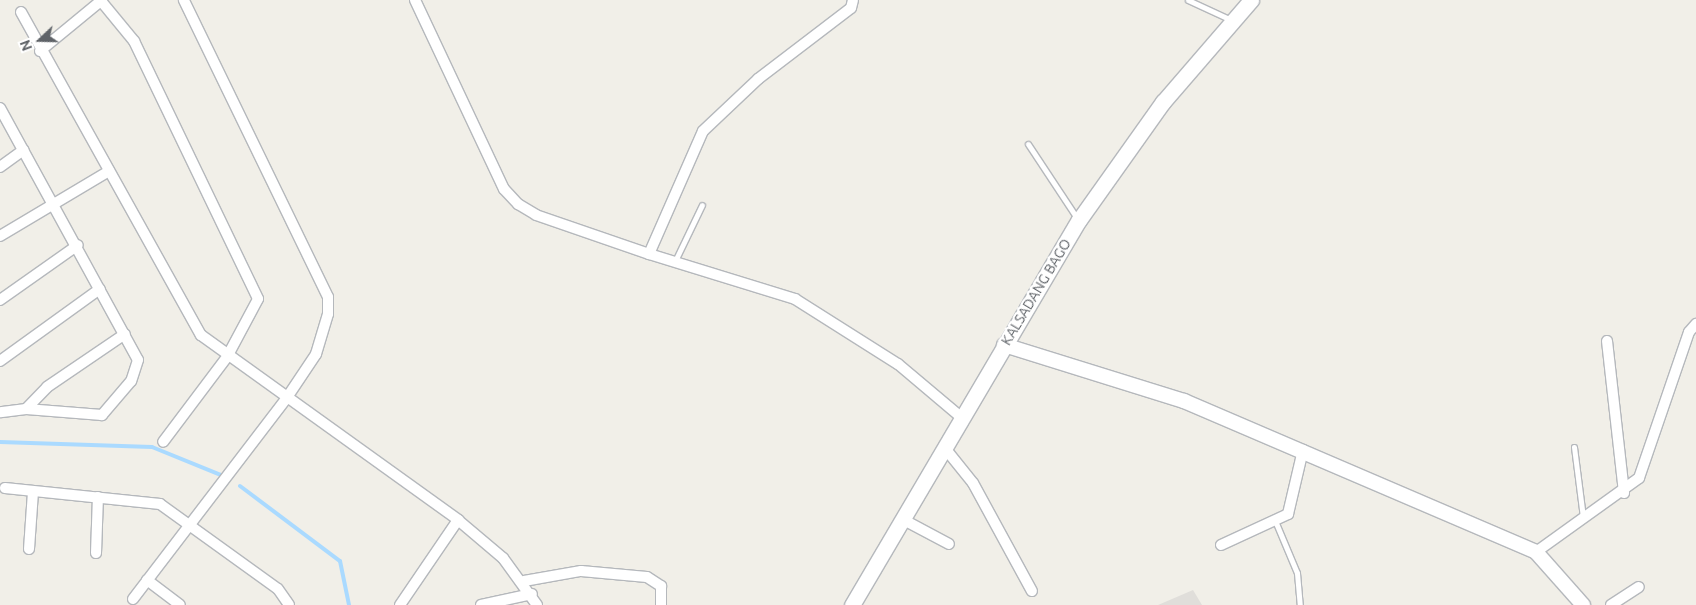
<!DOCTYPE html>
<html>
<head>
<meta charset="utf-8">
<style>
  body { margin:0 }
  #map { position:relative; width:1696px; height:605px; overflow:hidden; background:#f1efe8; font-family:Ubuntu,sans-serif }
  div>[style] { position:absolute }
  .industrial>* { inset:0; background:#e0deda }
  .stream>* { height:4px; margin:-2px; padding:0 2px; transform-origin:2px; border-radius:2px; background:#aadaff }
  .roads { filter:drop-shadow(1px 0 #b5b8bc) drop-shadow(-1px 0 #b5b8bc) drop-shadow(0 1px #b5b8bc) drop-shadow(0 -1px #b5b8bc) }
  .service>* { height:5px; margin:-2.5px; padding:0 2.5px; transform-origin:2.5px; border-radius:2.5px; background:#fff }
  .minor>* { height:10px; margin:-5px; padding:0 5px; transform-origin:5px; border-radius:5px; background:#fff }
  .tertiary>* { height:14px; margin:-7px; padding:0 7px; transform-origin:7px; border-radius:7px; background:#fff }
  .secondary>* { height:15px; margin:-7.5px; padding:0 7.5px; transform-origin:7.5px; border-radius:7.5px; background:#fff }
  span { translate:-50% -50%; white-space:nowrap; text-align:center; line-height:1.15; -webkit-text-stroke:4.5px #fff; paint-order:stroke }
  .street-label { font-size:14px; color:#5f6368 }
  .north { position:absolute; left:15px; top:15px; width:50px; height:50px; -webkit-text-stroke:4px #fff; paint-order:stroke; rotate:249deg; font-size:14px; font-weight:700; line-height:20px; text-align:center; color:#5f6368 }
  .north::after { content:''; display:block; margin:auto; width:18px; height:22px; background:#5f6368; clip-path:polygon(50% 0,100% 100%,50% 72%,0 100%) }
</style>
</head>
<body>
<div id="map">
  <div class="industrial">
    <div style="clip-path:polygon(1193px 590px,1202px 605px,1158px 605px)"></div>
  </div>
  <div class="stream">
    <div style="left:0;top:442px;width:152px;rotate:1.9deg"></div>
    <div style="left:152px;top:447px;width:74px;rotate:22.1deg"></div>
    <div style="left:240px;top:486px;width:125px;rotate:36.9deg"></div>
    <div style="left:340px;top:561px;width:45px;rotate:78.4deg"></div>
  </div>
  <div class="roads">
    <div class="service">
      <div style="left:1188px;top:0;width:47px;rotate:24.9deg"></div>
      <div style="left:1028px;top:144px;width:89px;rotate:56.5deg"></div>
      <div style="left:675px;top:261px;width:62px;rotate:-64.3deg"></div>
      <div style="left:1574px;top:447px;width:71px;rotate:82.7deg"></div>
      <div style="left:1276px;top:523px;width:54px;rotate:67.2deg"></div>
      <div style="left:1297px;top:573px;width:32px;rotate:85deg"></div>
    </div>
    <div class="minor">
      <div style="left:415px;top:0;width:209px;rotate:64.8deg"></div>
      <div style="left:504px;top:189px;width:21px;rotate:47deg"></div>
      <div style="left:518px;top:204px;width:21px;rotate:31deg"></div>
      <div style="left:536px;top:215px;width:120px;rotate:19deg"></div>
      <div style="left:649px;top:254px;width:153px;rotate:17.1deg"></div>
      <div style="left:795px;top:299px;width:122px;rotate:32.3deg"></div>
      <div style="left:898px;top:364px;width:82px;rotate:40.1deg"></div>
      <div style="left:101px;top:1px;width:52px;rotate:50.5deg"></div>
      <div style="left:134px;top:41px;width:286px;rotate:64.3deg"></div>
      <div style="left:258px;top:299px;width:66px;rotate:118.1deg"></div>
      <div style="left:227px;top:357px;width:106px;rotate:127deg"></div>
      <div style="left:21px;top:12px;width:370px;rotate:60.9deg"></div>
      <div style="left:201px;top:335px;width:317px;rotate:35.7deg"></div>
      <div style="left:458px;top:520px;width:59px;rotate:40.2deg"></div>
      <div style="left:503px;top:558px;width:58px;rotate:54.1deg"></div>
      <div style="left:40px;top:51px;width:80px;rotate:-39.4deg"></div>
      <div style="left:0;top:108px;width:287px;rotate:61.3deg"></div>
      <div style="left:138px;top:360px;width:22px;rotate:108deg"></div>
      <div style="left:131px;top:381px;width:45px;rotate:130.5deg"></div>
      <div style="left:102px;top:415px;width:76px;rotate:-175.5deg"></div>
      <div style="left:26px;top:409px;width:26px;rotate:173deg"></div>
      <div style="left:0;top:167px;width:29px;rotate:-36deg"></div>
      <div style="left:0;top:236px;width:127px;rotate:-30.8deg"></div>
      <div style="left:649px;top:254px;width:134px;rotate:-66.3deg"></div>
      <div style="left:703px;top:131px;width:76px;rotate:-43.4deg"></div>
      <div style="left:758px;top:79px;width:117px;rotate:-37.4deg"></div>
      <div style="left:851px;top:8px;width:8px;rotate:-76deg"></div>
      <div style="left:0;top:300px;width:95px;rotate:-35.2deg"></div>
      <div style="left:1607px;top:341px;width:153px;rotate:83.6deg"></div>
      <div style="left:0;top:361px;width:123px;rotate:-35.8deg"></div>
      <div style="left:26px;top:409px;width:30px;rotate:-46deg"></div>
      <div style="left:47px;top:387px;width:94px;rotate:-34.2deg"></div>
      <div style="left:944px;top:447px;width:46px;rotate:51.1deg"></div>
      <div style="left:973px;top:483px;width:123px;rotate:61.4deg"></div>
      <div style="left:5px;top:488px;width:156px;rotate:5.9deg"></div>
      <div style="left:160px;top:504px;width:145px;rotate:35.8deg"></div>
      <div style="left:278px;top:589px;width:19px;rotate:55deg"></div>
      <div style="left:902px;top:519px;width:53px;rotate:28deg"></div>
      <div style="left:1221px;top:545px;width:74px;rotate:-24.8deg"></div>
      <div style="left:1288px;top:514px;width:66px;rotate:-76.8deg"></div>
      <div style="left:29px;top:549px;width:57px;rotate:-86deg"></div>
      <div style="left:1536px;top:552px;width:127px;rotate:-35.7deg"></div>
      <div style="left:1639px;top:478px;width:154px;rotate:-71.1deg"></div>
      <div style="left:1689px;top:332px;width:11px;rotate:-49deg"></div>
      <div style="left:96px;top:553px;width:56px;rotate:-88deg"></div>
      <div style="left:147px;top:580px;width:41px;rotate:37.1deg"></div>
      <div style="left:524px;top:581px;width:58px;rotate:-10deg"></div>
      <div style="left:581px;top:571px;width:66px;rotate:5.2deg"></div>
      <div style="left:647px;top:577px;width:17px;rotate:33deg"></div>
      <div style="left:661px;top:586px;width:19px;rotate:90deg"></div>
      <div style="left:133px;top:599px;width:255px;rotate:-52.6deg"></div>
      <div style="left:288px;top:396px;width:50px;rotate:-56.3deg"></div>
      <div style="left:316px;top:354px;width:42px;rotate:-73.3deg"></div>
      <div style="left:328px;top:314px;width:17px;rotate:-90deg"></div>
      <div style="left:328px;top:297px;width:330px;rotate:-115.9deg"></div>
      <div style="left:400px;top:605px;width:103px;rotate:-55.7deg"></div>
      <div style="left:481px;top:605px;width:52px;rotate:-12.2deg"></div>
      <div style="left:1611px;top:605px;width:33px;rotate:-33deg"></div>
    </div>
    <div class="tertiary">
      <div style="left:1004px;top:345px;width:189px;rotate:17.3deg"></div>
      <div style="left:1184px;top:401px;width:383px;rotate:23.2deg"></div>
      <div style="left:1536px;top:552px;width:71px;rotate:48.4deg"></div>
    </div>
    <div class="secondary">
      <div style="left:852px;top:605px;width:447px;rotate:-59.5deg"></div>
      <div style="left:1079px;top:220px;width:145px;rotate:-54.6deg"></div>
      <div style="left:1163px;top:102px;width:135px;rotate:-49.2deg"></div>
    </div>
  </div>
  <div class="street-label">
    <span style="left:1036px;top:292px;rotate:-59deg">KALSADANG BAGO</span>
  </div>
  <div class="north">N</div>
</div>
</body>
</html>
